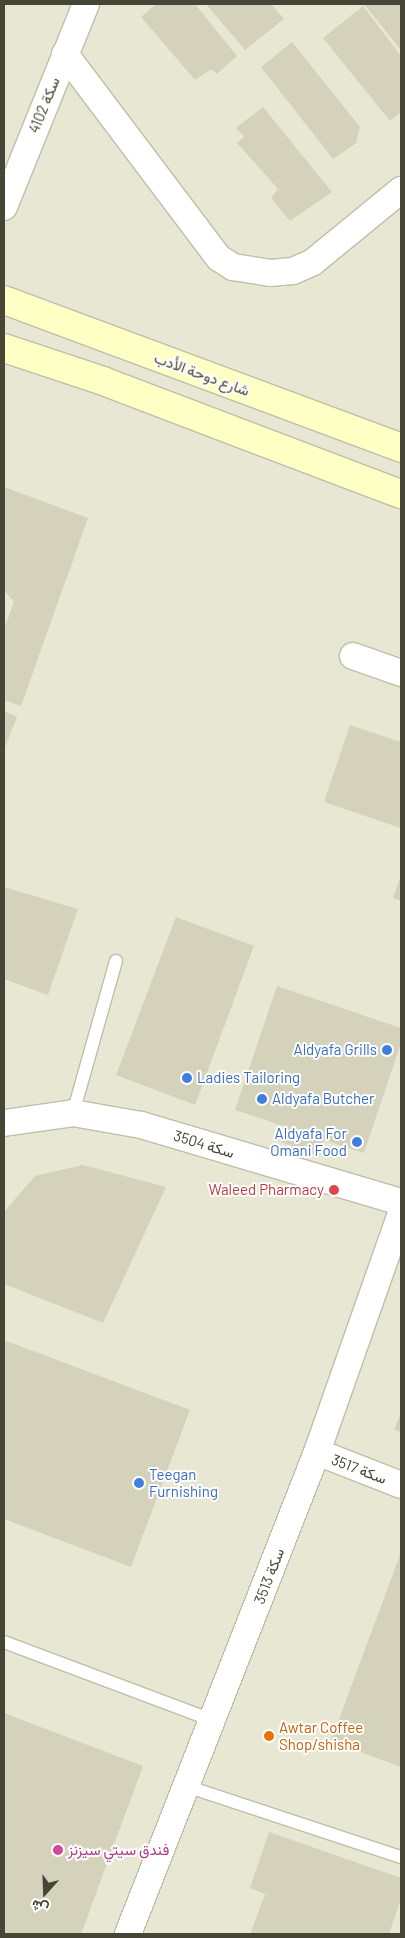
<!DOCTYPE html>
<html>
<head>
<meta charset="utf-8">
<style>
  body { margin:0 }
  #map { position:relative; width:405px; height:1938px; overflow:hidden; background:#f4f3e6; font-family:Barlow,Vazirmatn,sans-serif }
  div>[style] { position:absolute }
  .residential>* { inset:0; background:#e8e7d4 }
  .building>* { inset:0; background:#d5d2bb }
  .roads { filter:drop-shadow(1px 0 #bfbea9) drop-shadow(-1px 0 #bfbea9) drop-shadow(0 1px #bfbea9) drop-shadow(0 -1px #bfbea9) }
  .lane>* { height:12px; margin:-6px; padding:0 6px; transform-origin:6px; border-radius:6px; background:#fff }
  .street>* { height:26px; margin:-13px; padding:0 13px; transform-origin:13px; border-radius:13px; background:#fff }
  .secondary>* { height:28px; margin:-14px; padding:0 14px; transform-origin:14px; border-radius:14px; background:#fdffc5 }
  .dots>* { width:14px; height:14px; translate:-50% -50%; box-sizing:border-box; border:2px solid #fff; border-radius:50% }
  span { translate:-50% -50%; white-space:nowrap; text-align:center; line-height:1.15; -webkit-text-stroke:4px #fff; paint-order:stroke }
  .street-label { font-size:15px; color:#474535 }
  .shop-label { font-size:15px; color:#366cbe }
  .right { translate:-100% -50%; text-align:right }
  .left { translate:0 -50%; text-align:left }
  .health-label { font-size:15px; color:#be3a42 }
  .food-label { font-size:15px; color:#c56008 }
  .hotel-label { font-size:15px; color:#b23c85 }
  .frame { position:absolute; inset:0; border:5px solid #474535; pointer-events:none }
  .north { position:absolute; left:20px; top:1868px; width:50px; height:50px; -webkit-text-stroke:4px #fff; paint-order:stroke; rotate:200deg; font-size:14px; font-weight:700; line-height:20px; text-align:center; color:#474535 }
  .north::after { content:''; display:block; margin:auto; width:18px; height:22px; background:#474535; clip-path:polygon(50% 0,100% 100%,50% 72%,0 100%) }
</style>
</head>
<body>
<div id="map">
  <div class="residential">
    <div style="clip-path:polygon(4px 4px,401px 4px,401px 1934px,4px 1934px)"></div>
  </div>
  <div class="building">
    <div style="clip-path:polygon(156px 4px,195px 4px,237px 56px,217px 74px,211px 69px,195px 80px,141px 17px)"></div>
    <div style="clip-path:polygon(206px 4px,271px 4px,284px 19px,245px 50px)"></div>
    <div style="clip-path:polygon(364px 4px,401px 4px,401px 50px)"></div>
    <div style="clip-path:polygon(363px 6px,401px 56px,401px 112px,390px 121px,323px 38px)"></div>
    <div style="clip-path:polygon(292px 42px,360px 127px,356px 143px,333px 159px,261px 67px)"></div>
    <div style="clip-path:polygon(263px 107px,332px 192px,290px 221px,271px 198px,278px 189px,237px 143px,244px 137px,236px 128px)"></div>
    <div style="clip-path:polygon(4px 487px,88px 518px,21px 706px,4px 700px,4px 629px,14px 602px,4px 590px)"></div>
    <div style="clip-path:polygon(4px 711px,17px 717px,4px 750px)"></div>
    <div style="clip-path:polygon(350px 725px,401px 742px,401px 828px,324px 802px)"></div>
    <div style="clip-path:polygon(401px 875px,401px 901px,393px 898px)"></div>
    <div style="clip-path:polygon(4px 887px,78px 909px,48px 995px,4px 979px)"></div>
    <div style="clip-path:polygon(176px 917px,254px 946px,195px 1105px,116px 1075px)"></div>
    <div style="clip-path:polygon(277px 986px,401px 1028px,401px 1043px,364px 1153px,324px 1140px,319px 1156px,281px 1142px,286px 1127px,235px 1110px)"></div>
    <div style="clip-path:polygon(83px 1165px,166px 1187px,103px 1323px,4px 1284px,4px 1212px,35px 1176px)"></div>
    <div style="clip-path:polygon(4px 1340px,190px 1410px,131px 1567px,4px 1519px)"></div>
    <div style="clip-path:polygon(401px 1412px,401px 1432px,394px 1430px)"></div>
    <div style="clip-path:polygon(401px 1552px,401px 1767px,331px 1741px)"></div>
    <div style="clip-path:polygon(4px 1713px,143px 1766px,81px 1934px,4px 1934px)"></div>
    <div style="clip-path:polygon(269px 1832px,401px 1878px,401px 1899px,389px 1934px,250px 1934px,265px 1894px,250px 1888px)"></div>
  </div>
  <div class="roads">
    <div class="lane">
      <div style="left:73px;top:1113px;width:158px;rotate:-74.2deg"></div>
      <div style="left:4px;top:1642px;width:222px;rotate:20.6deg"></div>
      <div style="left:186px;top:1786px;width:226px;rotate:18.3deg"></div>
    </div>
    <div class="street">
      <div style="left:65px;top:54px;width:256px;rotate:53deg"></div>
      <div style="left:219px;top:258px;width:17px;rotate:33deg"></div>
      <div style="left:233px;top:267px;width:37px;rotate:9deg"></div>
      <div style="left:270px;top:273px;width:23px;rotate:-5deg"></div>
      <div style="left:293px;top:271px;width:22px;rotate:-24deg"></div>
      <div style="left:313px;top:262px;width:114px;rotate:-39.3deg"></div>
      <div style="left:4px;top:207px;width:219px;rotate:-68deg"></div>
      <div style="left:353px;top:656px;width:51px;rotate:19.5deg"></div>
      <div style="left:4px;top:1123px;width:70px;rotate:-8.2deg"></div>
      <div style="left:73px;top:1113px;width:69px;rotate:10deg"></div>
      <div style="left:141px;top:1125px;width:271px;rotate:16.5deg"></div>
      <div style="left:317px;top:1452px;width:90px;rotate:21.4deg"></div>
      <div style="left:128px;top:1934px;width:518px;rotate:-68.59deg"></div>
      <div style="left:317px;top:1452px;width:252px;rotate:-70.6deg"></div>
    </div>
    <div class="secondary">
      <div style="left:4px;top:300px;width:424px;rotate:20.4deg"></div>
      <div style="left:4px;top:348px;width:104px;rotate:18.4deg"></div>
      <div style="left:103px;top:381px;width:319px;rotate:20.8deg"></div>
    </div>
  </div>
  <div class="dots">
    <div style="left:387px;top:1050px;background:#3f7fe0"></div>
    <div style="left:187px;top:1078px;background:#3f7fe0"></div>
    <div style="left:262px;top:1099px;background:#3f7fe0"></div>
    <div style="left:357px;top:1142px;background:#3f7fe0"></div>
    <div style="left:334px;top:1190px;background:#e0444e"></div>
    <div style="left:139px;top:1483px;background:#3f7fe0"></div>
    <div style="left:269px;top:1736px;background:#e8710a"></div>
    <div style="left:58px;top:1850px;background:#d1479c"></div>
  </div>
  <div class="street-label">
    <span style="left:44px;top:105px;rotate:-68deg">سكة 4102</span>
    <span style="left:202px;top:374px;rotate:20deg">شارع دوحة الأدب</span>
    <span style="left:204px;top:1144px;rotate:17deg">سكة 3504</span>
    <span style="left:359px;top:1469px;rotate:21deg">سكة 3517</span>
    <span style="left:269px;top:1576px;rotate:-69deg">سكة 3513</span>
  </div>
  <div class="shop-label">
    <span class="right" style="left:377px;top:1050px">Aldyafa Grills</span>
    <span class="left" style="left:197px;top:1078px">Ladies Tailoring</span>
    <span class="left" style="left:272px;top:1099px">Aldyafa Butcher</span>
    <span class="right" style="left:347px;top:1142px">Aldyafa For<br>Omani Food</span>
    <span class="left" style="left:149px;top:1483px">Teegan<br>Furnishing</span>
  </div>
  <div class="health-label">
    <span class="right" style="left:324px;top:1190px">Waleed Pharmacy</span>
  </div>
  <div class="food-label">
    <span class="left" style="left:279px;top:1736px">Awtar Coffee<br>Shop/shisha</span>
  </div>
  <div class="hotel-label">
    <span class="left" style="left:68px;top:1850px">فندق سيتي سيزنز</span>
  </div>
  <div class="frame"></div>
  <div class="north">ش</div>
</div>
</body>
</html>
